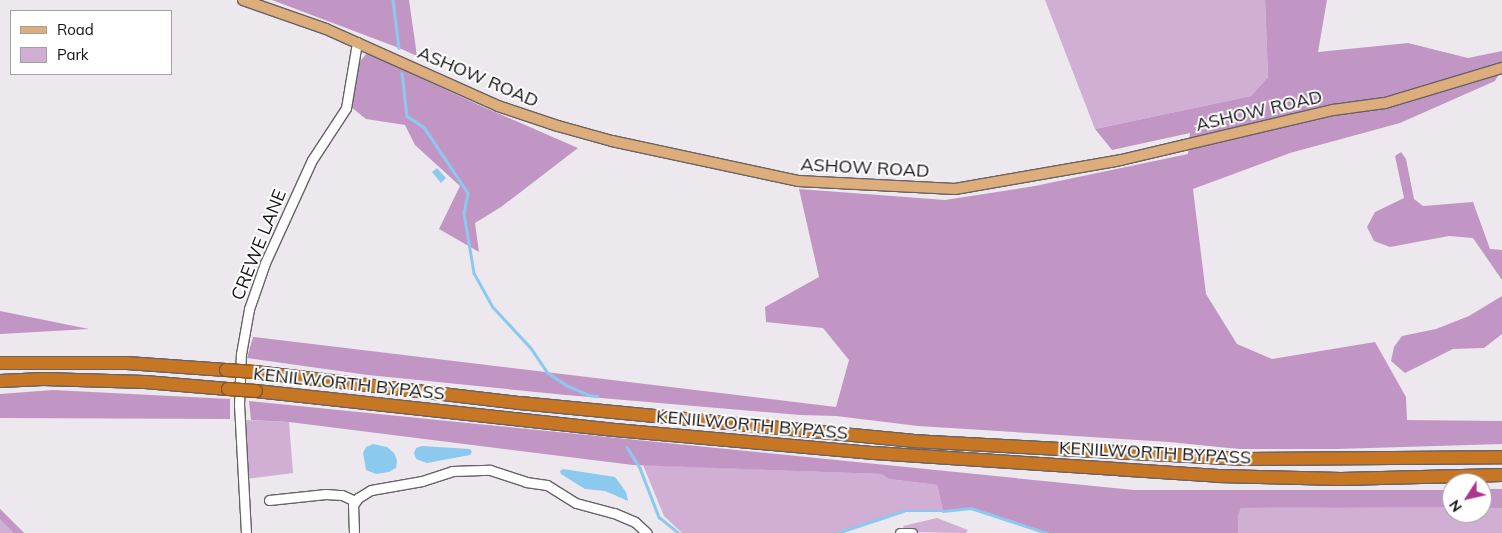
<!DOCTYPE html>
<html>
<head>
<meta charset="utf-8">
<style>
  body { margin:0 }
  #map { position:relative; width:1502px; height:533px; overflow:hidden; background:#ede8ee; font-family:Mulish,sans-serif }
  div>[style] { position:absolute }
  .green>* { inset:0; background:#d1aed4 }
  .forest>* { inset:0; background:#c196c5 }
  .water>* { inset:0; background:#8cc9ef }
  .stream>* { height:2.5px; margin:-1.25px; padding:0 1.25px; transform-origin:1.25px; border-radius:1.25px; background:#8cc9ef }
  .roads { filter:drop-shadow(1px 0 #666266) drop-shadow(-1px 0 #666266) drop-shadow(0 1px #666266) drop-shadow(0 -1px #666266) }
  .minor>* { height:9px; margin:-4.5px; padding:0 4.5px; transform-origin:4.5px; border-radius:4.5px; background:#fff }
  .major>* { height:10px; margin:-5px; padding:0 5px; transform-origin:5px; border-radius:5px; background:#ddad7b }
  .highway>* { height:12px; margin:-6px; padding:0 6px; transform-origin:6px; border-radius:6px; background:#c77623 }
  .bridges { filter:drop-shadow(1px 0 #88531d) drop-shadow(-1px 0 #88531d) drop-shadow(0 1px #88531d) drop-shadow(0 -1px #88531d) }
  .highway-bridge>* { height:12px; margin:-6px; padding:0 6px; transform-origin:6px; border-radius:6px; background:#c77623 }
  span { translate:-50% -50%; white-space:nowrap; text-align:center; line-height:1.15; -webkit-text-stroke:4px #fff; paint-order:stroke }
  .street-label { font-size:18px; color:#131113 }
  .legend { position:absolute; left:10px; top:10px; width:162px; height:65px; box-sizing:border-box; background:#fff; border:1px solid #a1a0a1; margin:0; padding:6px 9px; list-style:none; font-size:15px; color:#131113 }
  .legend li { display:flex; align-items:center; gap:10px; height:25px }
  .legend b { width:25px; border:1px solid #a1a0a1 }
  .north { position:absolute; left:1442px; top:473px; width:50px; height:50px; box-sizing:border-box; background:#fff; border:1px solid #a1a0a1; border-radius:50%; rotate:235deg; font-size:14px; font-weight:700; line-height:20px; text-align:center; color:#131113 }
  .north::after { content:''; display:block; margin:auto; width:18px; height:22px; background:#ae368c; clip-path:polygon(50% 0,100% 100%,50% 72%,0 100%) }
</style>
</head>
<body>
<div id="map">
  <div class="green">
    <div style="clip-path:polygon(1045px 0,1265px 0,1268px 77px,1251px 96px,1095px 129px)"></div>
    <div style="clip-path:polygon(244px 420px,289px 422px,293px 473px,246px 479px)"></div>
    <div style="clip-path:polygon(643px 465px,881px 474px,889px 479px,937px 485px,943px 511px,903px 511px,837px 533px,682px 533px,664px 516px)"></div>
    <div style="clip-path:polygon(1422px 506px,1452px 507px,1452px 513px,1482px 513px,1482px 508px,1502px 508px,1502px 533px,1238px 533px,1238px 516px,1241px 508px)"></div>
    <div style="clip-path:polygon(0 509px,24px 533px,0 533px)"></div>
    <div style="clip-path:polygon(937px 518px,968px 530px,966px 533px,905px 532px,903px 526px)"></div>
  </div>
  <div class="forest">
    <div style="clip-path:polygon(272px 0,409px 0,417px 56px,399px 48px)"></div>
    <div style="clip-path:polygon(1265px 0,1327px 0,1318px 52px,1408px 43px,1468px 58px,1502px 51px,1502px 69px,1495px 81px,1400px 123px,1290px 153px,1193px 189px,1206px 294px,1237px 344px,1272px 359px,1375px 342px,1406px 397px,1407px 420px,1502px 421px,1502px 444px,1337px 449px,1239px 449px,1169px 442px,918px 426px,836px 416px,800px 415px,566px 395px,368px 375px,247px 358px,253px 337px,836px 407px,849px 360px,823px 328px,766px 322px,765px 307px,819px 277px,799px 189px,945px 200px,1035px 186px,1188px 154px,1190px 133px,1112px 150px,1095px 129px,1251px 96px,1268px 77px)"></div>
    <div style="clip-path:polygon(367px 53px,479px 105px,578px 148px,501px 207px,475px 223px,479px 252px,439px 229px,460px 186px,415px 145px,405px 125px,366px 119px,351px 107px,357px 65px)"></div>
    <div style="clip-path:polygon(1401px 152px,1406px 159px,1414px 199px,1423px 206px,1473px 202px,1490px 249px,1502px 250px,1502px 280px,1473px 238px,1449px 236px,1390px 247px,1374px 241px,1367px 227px,1375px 212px,1404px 198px,1395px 156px)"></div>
    <div style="clip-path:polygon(1502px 296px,1502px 334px,1484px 348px,1453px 349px,1405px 373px,1391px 361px,1394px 347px,1402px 336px,1436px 329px,1469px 316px)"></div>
    <div style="clip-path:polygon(0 311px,89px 329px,0 334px)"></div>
    <div style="clip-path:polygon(53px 390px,230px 399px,230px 419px,0 418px,0 394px)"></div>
    <div style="clip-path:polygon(249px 401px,1134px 490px,1452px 490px,1452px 507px,1241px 508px,1238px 516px,1238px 533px,1047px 533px,972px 508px,943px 511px,937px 485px,889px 479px,881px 474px,633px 465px,289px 422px,251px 420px)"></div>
    <div style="clip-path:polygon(1482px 489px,1502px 489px,1502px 508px,1482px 508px)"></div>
    <div style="clip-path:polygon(0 509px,24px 533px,14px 533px,0 519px)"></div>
  </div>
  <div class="water">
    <div style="clip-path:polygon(437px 168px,446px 178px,441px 183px,432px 172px)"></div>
    <div style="clip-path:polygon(373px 444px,387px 447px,394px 453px,397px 460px,396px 468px,389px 472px,376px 474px,366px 470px,363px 453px,366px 447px)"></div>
    <div style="clip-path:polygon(422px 446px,470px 449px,472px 452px,470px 455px,427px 463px,416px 459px,414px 453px,416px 448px)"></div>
    <div style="clip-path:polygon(563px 469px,615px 477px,626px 492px,628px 501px,605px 491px,585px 489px,561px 474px,560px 471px)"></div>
  </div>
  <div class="stream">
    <div style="left:393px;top:0;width:48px;rotate:82.9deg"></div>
    <div style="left:402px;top:73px;width:43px;rotate:83.4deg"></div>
    <div style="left:407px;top:116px;width:20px;rotate:33deg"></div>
    <div style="left:424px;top:127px;width:79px;rotate:56.3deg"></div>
    <div style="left:468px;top:193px;width:20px;rotate:101deg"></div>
    <div style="left:464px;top:213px;width:61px;rotate:80.5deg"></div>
    <div style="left:474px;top:273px;width:39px;rotate:61deg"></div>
    <div style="left:493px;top:307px;width:56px;rotate:47.2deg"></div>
    <div style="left:531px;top:348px;width:29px;rotate:56deg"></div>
    <div style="left:547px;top:372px;width:25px;rotate:34deg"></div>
    <div style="left:568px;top:386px;width:23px;rotate:23deg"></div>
    <div style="left:589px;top:395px;width:8px;rotate:7deg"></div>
    <div style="left:627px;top:447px;width:25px;rotate:58deg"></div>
    <div style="left:640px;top:468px;width:53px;rotate:68.8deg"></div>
    <div style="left:659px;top:517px;width:26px;rotate:39deg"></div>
    <div style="left:837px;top:533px;width:70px;rotate:-18.4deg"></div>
    <div style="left:903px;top:511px;width:40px"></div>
    <div style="left:943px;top:511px;width:28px;rotate:-6deg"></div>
    <div style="left:971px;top:508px;width:80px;rotate:18.2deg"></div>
  </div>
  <div class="roads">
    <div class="minor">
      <div style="left:269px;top:500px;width:57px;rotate:-6deg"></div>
      <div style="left:326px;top:494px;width:16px;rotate:4deg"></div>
      <div style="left:342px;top:495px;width:14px;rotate:25deg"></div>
      <div style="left:246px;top:533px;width:128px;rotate:-93.1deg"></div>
      <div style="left:239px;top:405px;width:51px;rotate:-87.8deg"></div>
      <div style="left:241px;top:354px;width:46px;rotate:-79.9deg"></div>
      <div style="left:249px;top:309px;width:49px;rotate:-70.8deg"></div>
      <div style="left:265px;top:263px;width:113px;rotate:-65.5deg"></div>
      <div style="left:312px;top:160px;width:62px;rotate:-56.8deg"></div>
      <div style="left:346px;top:108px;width:67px;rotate:-80.5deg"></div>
      <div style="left:354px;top:533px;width:28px;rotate:-92deg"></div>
      <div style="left:353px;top:505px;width:9px;rotate:-54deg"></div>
      <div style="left:358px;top:498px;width:15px;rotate:-32deg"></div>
      <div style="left:371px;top:490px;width:52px;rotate:-10deg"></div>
      <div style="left:422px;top:481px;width:32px;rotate:-18deg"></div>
      <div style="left:452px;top:471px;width:38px;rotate:-2deg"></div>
      <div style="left:490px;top:470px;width:38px;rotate:18deg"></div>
      <div style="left:526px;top:482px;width:21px;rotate:8deg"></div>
      <div style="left:547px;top:485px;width:34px;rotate:32deg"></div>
      <div style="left:576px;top:503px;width:39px;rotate:15deg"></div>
      <div style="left:614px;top:513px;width:23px;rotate:23deg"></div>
      <div style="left:635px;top:522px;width:16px;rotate:43deg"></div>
      <div style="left:900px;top:533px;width:12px"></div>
    </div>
    <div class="major">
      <div style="left:243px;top:0;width:88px;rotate:19.3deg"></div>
      <div style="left:326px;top:29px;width:188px;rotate:24.1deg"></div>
      <div style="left:498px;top:106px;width:63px;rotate:18.4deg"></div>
      <div style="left:558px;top:126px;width:56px;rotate:15.5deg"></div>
      <div style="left:612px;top:141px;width:190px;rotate:12.1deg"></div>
      <div style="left:798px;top:181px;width:157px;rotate:2.9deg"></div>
      <div style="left:955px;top:189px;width:169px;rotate:-9.9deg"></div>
      <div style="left:1121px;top:160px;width:218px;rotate:-13.3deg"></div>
      <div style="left:1333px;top:110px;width:52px;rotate:-7.7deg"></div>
      <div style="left:1385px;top:103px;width:122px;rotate:-16.7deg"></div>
    </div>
    <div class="highway">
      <div style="left:0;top:363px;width:127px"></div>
      <div style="left:127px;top:363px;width:99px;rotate:4deg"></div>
      <div style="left:255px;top:372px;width:267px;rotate:6.7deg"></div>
      <div style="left:520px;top:403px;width:394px;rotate:5.5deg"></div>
      <div style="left:912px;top:441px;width:334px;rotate:3.1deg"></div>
      <div style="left:1246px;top:459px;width:256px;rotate:-0.4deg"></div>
      <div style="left:0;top:381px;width:43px;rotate:-2.7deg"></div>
      <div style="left:43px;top:379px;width:102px;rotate:1.7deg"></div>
      <div style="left:145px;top:382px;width:83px;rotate:4.8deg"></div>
      <div style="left:256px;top:391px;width:361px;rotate:6.2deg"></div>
      <div style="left:615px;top:430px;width:260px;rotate:5.1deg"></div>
      <div style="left:874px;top:453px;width:345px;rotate:3.8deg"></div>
      <div style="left:1218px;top:476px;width:123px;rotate:1.4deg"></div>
      <div style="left:1341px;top:479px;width:161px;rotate:-1.4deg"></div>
    </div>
  </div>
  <div class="bridges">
    <div class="highway-bridge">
      <div style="left:226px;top:370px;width:29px;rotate:4deg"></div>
      <div style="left:228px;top:389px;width:28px;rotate:4deg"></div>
    </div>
  </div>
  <div class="street-label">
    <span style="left:478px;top:77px;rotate:23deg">ASHOW ROAD</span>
    <span style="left:1259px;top:111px;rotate:-13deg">ASHOW ROAD</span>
    <span style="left:865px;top:168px;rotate:3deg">ASHOW ROAD</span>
    <span style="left:259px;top:245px;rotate:-68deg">CREWE LANE</span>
    <span style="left:349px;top:384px;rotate:6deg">KENILWORTH BYPASS</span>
    <span style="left:752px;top:425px;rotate:5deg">KENILWORTH BYPASS</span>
    <span style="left:1155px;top:453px;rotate:3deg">KENILWORTH BYPASS</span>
  </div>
  <ul class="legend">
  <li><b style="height:6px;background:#ddad7b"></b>Road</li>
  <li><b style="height:14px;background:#d1aed4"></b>Park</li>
  </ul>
  <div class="north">N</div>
</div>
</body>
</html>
